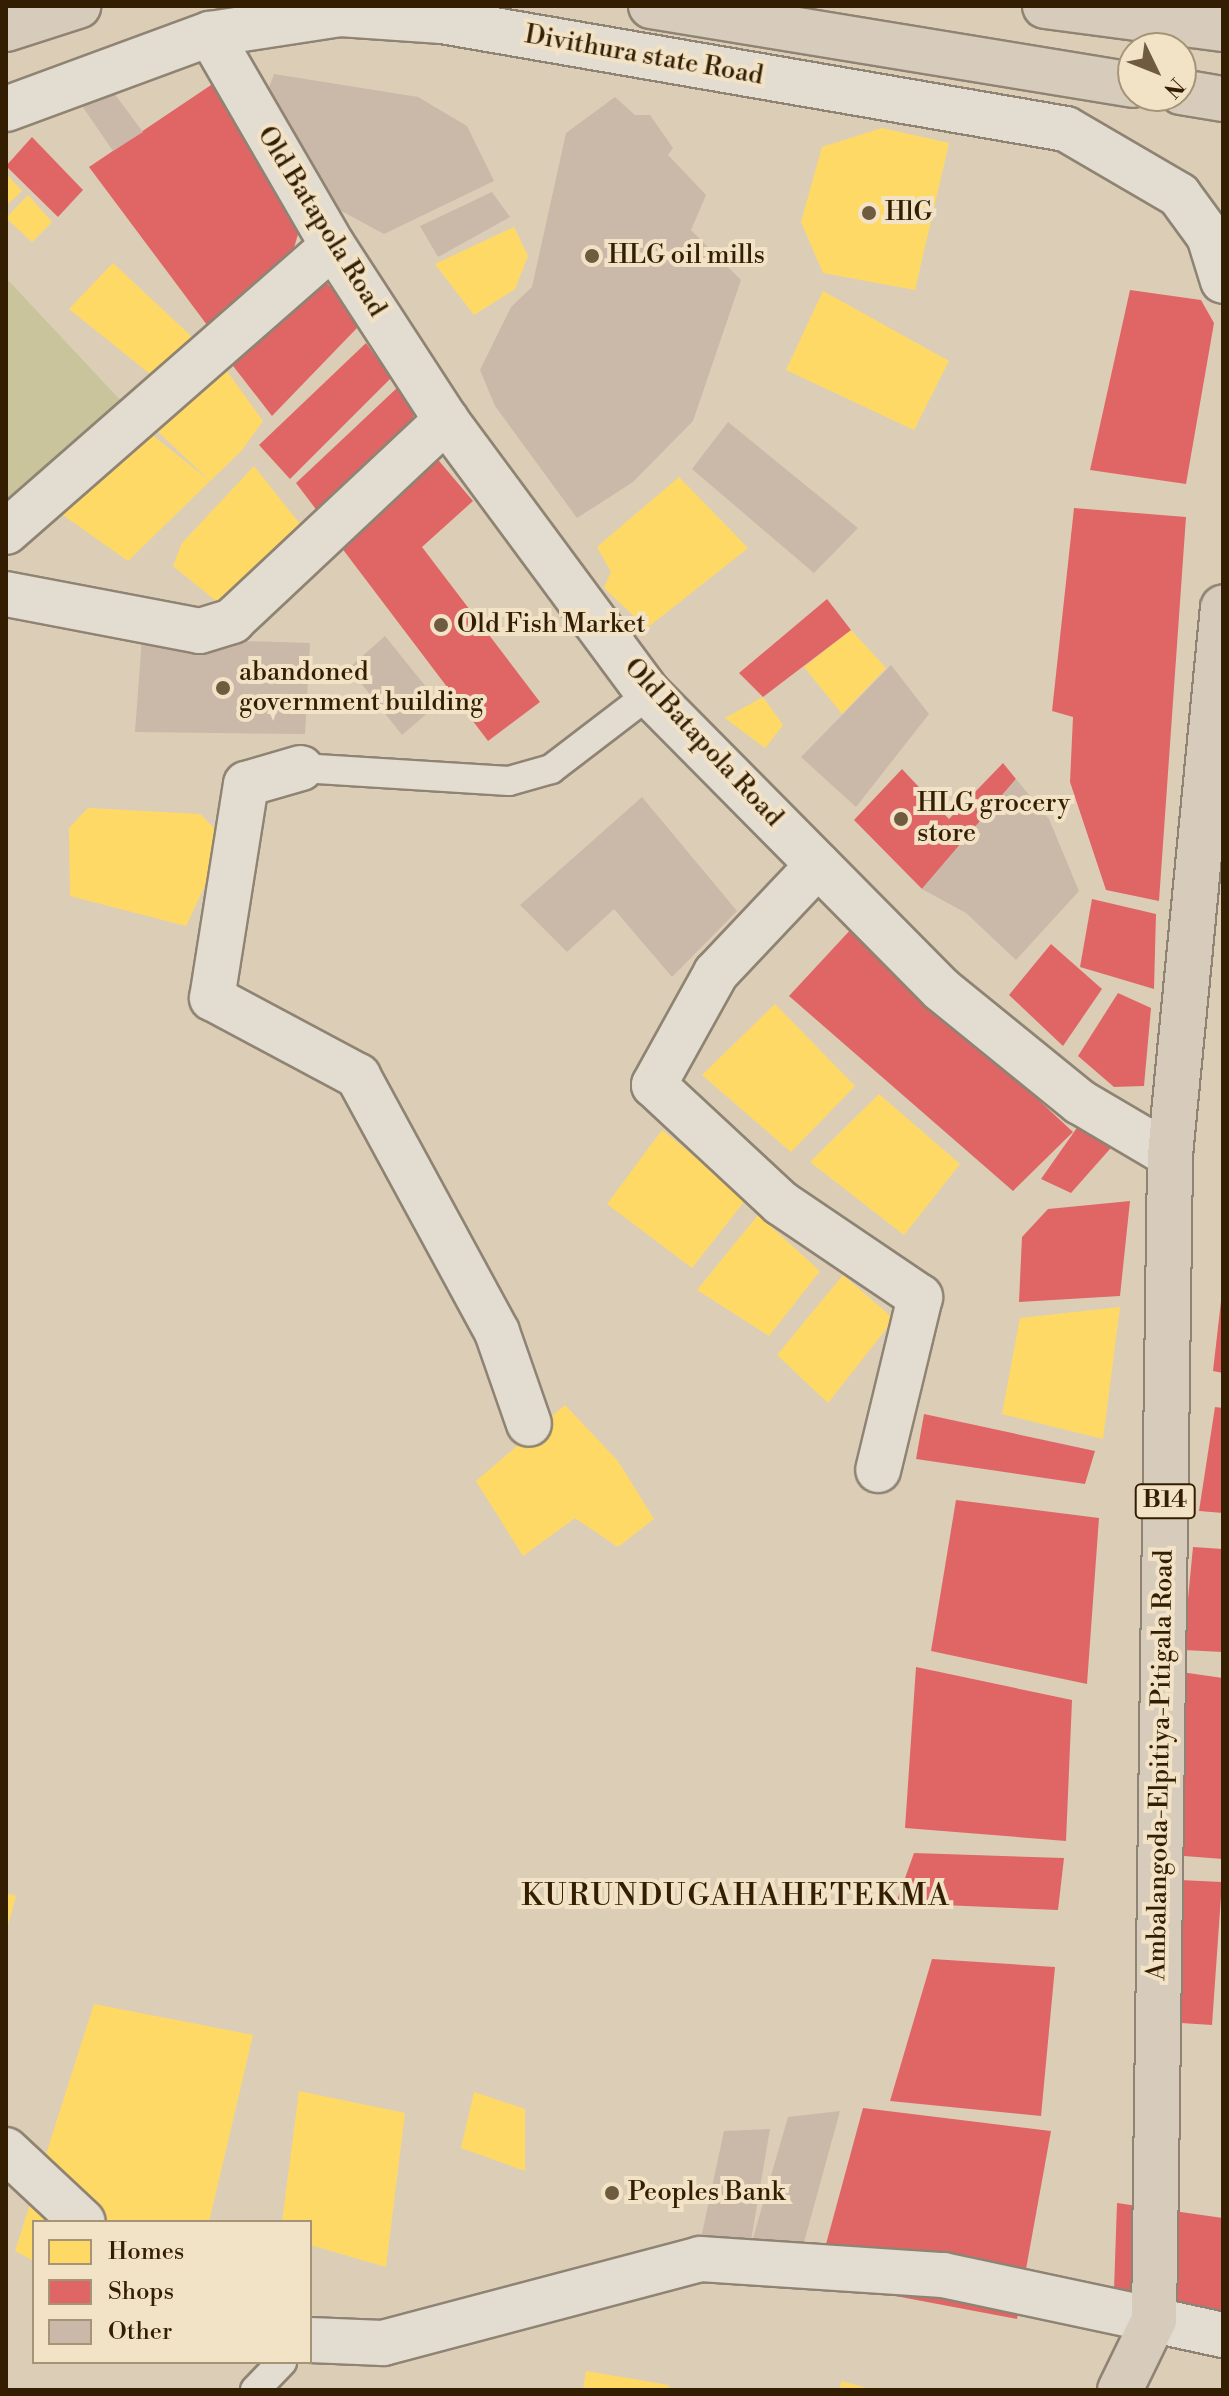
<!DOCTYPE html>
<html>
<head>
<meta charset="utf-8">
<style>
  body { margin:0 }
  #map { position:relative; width:1229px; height:2396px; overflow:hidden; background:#dcceb6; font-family:"Libre Bodoni",serif }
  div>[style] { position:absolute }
  .green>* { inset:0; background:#c9c49b }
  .homes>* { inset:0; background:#ffd966 }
  .shops>* { inset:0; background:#e06666 }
  .building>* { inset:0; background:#cab8a8 }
  .roads { filter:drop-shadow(2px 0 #8f8473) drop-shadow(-2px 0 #8f8473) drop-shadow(0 2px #8f8473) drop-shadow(0 -2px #8f8473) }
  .service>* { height:28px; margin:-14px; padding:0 14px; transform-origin:14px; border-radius:14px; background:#e3dcd0 }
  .minor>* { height:44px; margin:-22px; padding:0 22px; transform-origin:22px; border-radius:22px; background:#e3dcd0 }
  .tertiary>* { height:44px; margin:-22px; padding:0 22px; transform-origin:22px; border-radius:22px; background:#e3dcd0 }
  .primary>* { height:44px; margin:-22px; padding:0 22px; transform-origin:22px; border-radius:22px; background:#d7ccbb }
  .motorway>* { height:44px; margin:-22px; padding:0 22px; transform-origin:22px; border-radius:22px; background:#d7ccbb }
  .dots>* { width:22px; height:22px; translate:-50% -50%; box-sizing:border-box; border:4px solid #f2e2c6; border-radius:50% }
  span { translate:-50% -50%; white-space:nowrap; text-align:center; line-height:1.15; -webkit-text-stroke:8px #f2e2c6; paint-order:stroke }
  .shield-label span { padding:2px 6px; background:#f2e2c6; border:2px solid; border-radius:6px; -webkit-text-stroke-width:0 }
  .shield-label { font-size:24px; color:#341e01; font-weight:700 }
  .street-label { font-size:26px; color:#341e01 }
  .poi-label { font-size:26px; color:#341e01 }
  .left { translate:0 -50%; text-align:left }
  .quarter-label { font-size:30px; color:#341e01; letter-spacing:2px }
  .frame { position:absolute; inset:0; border:8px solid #341e01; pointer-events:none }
  .legend { position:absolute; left:32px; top:2220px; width:280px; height:144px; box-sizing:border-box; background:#f2e2c6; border:2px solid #a69477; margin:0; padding:10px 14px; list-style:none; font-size:24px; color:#341e01 }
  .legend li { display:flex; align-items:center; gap:16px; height:40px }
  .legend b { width:40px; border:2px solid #a69477 }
  .north { position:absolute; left:1117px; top:32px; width:80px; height:80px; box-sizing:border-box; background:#f2e2c6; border:2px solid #a69477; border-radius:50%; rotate:133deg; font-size:22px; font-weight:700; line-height:32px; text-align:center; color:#341e01 }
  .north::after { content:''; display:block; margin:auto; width:28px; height:36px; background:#6f5c40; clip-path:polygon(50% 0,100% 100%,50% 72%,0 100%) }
</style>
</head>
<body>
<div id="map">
  <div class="green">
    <div style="clip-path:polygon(6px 278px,124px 404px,6px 505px)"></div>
  </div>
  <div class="homes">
    <div style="clip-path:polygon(882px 128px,949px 143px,915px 290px,823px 273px,801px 222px,822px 147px)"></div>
    <div style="clip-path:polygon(6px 174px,22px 191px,6px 206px)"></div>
    <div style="clip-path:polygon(28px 195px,52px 222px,32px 242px,6px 218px)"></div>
    <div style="clip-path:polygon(514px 227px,528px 256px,515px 289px,474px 315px,435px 264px)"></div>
    <div style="clip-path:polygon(113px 263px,192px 337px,155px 378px,69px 309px)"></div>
    <div style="clip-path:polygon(823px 291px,949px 361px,914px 430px,786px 370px)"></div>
    <div style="clip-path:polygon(221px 363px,263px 421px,242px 450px,128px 561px,53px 508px,131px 418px,210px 481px,155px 429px)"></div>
    <div style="clip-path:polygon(254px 466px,304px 529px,221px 605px,173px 566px,182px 543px)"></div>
    <div style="clip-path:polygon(679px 477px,748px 548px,647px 628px,604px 588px,611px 572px,597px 547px)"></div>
    <div style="clip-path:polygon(851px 630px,886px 668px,842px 714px,804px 667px)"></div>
    <div style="clip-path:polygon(763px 697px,783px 725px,765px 748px,725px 718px)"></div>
    <div style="clip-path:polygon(88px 808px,200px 814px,226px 840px,186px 926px,70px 896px,69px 828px)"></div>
    <div style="clip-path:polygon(775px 1004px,855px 1086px,791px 1152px,702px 1075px)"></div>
    <div style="clip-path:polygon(879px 1094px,960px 1164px,904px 1235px,810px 1162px)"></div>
    <div style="clip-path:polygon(662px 1130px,747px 1198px,692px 1268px,607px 1204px)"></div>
    <div style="clip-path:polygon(758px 1215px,820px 1271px,769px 1336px,697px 1290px)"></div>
    <div style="clip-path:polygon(843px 1275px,894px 1319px,828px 1403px,777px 1355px)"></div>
    <div style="clip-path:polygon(1120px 1307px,1103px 1439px,1002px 1414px,1020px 1318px)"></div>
    <div style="clip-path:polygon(565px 1405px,618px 1461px,654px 1519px,618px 1547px,575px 1518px,523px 1556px,476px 1481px)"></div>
    <div style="clip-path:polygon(6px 1893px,16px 1896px,7px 1929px,6px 1929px)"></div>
    <div style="clip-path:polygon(94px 2004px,253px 2035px,209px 2222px,34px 2222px,34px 2261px,15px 2251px)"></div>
    <div style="clip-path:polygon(299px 2091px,405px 2113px,386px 2267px,310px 2245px,310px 2222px,282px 2222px)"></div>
    <div style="clip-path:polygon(474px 2092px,525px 2109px,525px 2171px,461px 2148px)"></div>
    <div style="clip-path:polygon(586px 2371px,669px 2385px,668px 2390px,583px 2390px)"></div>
    <div style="clip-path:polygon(842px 2381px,870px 2389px,870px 2390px,839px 2390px)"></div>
  </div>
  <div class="shops">
    <div style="clip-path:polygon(214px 83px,302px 221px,290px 261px,210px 329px,89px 167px)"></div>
    <div style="clip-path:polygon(32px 137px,83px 190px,58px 217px,6px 166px)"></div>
    <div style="clip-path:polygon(314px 271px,341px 297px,357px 328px,272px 416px,230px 362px)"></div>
    <div style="clip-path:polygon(1130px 290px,1201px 300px,1214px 323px,1186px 484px,1090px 470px)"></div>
    <div style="clip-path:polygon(366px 343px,391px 378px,290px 479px,259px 445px)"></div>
    <div style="clip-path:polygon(398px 387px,415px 409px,410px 433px,321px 516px,296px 483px)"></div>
    <div style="clip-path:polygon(434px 455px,473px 501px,422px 547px,540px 702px,488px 741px,338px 543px)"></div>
    <div style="clip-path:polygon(1074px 508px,1186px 517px,1159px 901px,1106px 890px,1070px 782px,1073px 717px,1052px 711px)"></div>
    <div style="clip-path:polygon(827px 599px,851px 630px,763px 697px,739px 673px)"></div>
    <div style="clip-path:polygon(1003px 763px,1016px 779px,922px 889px,854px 820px,902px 769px,949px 819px)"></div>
    <div style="clip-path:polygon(1092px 899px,1156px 914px,1154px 989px,1080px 967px)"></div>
    <div style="clip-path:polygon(853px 927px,1073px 1132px,1013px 1191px,789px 996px)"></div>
    <div style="clip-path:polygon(1051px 944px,1102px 989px,1063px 1046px,1009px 995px)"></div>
    <div style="clip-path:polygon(1118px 993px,1151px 1008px,1144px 1086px,1114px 1087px,1078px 1056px)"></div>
    <div style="clip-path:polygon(1081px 1122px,1117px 1141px,1071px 1193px,1041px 1179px)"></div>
    <div style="clip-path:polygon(1130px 1201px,1120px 1296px,1019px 1302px,1022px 1237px,1048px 1209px)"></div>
    <div style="clip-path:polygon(1221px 1301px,1223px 1301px,1223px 1373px,1213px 1371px)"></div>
    <div style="clip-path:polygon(1215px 1407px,1223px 1408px,1223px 1513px,1199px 1511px)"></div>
    <div style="clip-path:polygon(924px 1414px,1095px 1451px,1085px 1484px,916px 1459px)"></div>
    <div style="clip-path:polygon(956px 1500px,1099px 1518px,1087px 1684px,931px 1651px)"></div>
    <div style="clip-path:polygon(1193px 1547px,1223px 1549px,1223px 1652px,1183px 1650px)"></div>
    <div style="clip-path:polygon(916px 1667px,1072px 1700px,1066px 1841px,905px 1828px)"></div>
    <div style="clip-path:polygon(1181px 1672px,1223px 1678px,1223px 1859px,1158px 1854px)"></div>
    <div style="clip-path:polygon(914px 1853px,1064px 1858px,1058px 1910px,896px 1903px)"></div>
    <div style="clip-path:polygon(1159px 1879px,1222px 1882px,1212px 2025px,1134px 2020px)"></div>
    <div style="clip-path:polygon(932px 1959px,1055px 1967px,1041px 2116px,890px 2101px)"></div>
    <div style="clip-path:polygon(863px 2108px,1051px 2131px,1017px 2319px,816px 2281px)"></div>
    <div style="clip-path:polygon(1117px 2203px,1223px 2218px,1223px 2323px,1113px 2319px)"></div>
  </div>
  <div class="building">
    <div style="clip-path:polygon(274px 74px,418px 97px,467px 126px,494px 181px,384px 234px,334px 207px,262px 106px)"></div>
    <div style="clip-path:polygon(108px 85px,143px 132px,113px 151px,80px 103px)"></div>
    <div style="clip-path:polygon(615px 97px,635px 115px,650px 115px,673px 148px,668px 155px,706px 195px,691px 230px,741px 280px,693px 421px,633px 482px,577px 518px,495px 406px,480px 370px,511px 307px,532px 287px,566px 133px)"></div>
    <div style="clip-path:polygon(492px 192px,510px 217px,438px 257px,420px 226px)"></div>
    <div style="clip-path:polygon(728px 422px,858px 528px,814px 573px,692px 469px)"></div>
    <div style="clip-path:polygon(385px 636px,439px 703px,402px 735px,349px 668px)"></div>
    <div style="clip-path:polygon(142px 638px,310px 643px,305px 734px,135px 732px)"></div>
    <div style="clip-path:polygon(891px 665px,929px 714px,856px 807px,801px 757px)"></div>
    <div style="clip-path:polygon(1016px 779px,1049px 819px,1079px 891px,1016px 960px,966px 913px,922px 889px)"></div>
    <div style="clip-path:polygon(642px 797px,737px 911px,672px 977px,614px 909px,567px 952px,520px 905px)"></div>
    <div style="clip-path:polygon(840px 2111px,803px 2246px,749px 2252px,698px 2252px,724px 2131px,770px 2129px,749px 2252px,788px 2117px)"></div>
  </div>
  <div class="roads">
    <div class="service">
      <div style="left:301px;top:768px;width:208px;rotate:3.6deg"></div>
      <div style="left:509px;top:781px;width:44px;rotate:-15.9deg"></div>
      <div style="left:551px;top:769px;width:123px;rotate:-37.4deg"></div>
      <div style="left:255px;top:2390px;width:39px;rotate:-46deg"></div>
    </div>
    <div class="minor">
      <div style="left:210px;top:34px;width:245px;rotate:59.9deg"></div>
      <div style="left:333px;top:246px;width:207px;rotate:57deg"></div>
      <div style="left:446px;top:420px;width:341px;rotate:53.5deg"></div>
      <div style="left:649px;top:694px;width:416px;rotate:45.3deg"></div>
      <div style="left:942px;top:990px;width:178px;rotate:39.1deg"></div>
      <div style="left:1080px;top:1102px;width:104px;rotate:30.5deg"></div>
      <div style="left:6px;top:109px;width:217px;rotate:-20.2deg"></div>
      <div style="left:210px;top:34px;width:132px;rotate:-8.7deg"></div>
      <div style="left:340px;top:14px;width:102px;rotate:3.9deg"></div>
      <div style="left:442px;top:21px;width:633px;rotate:9.82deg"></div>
      <div style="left:1066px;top:129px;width:131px;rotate:30.3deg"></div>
      <div style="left:1179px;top:195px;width:51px;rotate:53.8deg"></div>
      <div style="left:1209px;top:236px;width:47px;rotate:72.7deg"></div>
      <div style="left:6px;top:532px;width:434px;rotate:-41.2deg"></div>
      <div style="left:6px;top:594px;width:197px;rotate:10.8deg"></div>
      <div style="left:200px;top:631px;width:34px;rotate:-17deg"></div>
      <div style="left:232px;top:621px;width:294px;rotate:-43.2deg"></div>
      <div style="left:301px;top:768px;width:57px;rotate:163.8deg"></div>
      <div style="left:246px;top:784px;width:217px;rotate:99deg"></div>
      <div style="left:212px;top:998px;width:166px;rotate:28.1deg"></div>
      <div style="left:358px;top:1076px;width:291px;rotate:61.5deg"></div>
      <div style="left:497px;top:1332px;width:97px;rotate:70.8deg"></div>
      <div style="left:818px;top:865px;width:149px;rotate:133.4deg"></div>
      <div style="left:716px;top:973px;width:128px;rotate:119deg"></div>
      <div style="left:654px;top:1085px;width:173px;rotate:42.9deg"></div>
      <div style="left:781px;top:1203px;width:168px;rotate:34.1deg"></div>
      <div style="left:920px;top:1297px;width:178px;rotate:103.6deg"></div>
      <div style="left:1154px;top:2320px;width:71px;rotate:12.3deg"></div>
    </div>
    <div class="tertiary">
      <div style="left:6px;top:2150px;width:105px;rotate:43.1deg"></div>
      <div style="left:310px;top:2340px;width:73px;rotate:2.4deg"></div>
      <div style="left:383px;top:2343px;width:328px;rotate:-14.8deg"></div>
      <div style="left:700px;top:2259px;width:244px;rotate:3.8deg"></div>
      <div style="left:943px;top:2275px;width:216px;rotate:12deg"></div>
    </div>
    <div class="primary">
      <div style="left:1120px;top:2390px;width:78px;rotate:-64.1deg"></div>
      <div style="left:1154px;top:2320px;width:1165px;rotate:-89.21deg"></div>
      <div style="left:1170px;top:1155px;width:550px;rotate:-84.47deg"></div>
    </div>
    <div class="motorway">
      <div style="left:651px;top:6px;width:488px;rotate:9.3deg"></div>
      <div style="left:1045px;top:6px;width:179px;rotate:7.4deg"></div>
      <div style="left:6px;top:29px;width:76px;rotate:-17.7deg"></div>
      <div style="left:1181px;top:92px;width:43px;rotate:9.5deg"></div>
    </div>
  </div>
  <div class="dots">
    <div style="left:869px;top:213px;background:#6f5c40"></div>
    <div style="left:592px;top:256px;background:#6f5c40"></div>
    <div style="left:441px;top:625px;background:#6f5c40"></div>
    <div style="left:223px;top:688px;background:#6f5c40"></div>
    <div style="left:901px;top:819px;background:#6f5c40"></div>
    <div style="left:612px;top:2193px;background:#6f5c40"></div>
  </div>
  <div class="shield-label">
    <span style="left:1165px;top:1501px">B14</span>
  </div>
  <div class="street-label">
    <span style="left:644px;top:56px;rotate:10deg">Divithura state Road</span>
    <span style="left:321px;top:222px;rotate:58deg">Old Batapola Road</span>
    <span style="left:703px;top:743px;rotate:47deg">Old Batapola Road</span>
    <span style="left:1161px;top:1765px;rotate:-89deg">Ambalangoda-Elpitiya-Pitigala Road</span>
  </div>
  <div class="poi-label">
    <span class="left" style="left:885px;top:213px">HlG</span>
    <span class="left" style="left:608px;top:256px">HLG oil mills</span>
    <span class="left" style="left:457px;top:625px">Old Fish Market</span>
    <span class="left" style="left:239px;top:688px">abandoned<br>government building</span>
    <span class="left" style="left:917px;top:819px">HLG grocery<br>store</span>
    <span class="left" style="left:628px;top:2193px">Peoples Bank</span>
  </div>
  <div class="quarter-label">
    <span style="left:736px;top:1896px">KURUNDUGAHAHETEKMA</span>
  </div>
  <div class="frame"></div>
  <ul class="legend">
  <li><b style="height:22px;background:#ffd966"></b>Homes</li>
  <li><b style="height:22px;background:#e06666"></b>Shops</li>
  <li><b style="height:22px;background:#cab8a8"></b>Other</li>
  </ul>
  <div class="north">N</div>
</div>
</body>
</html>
